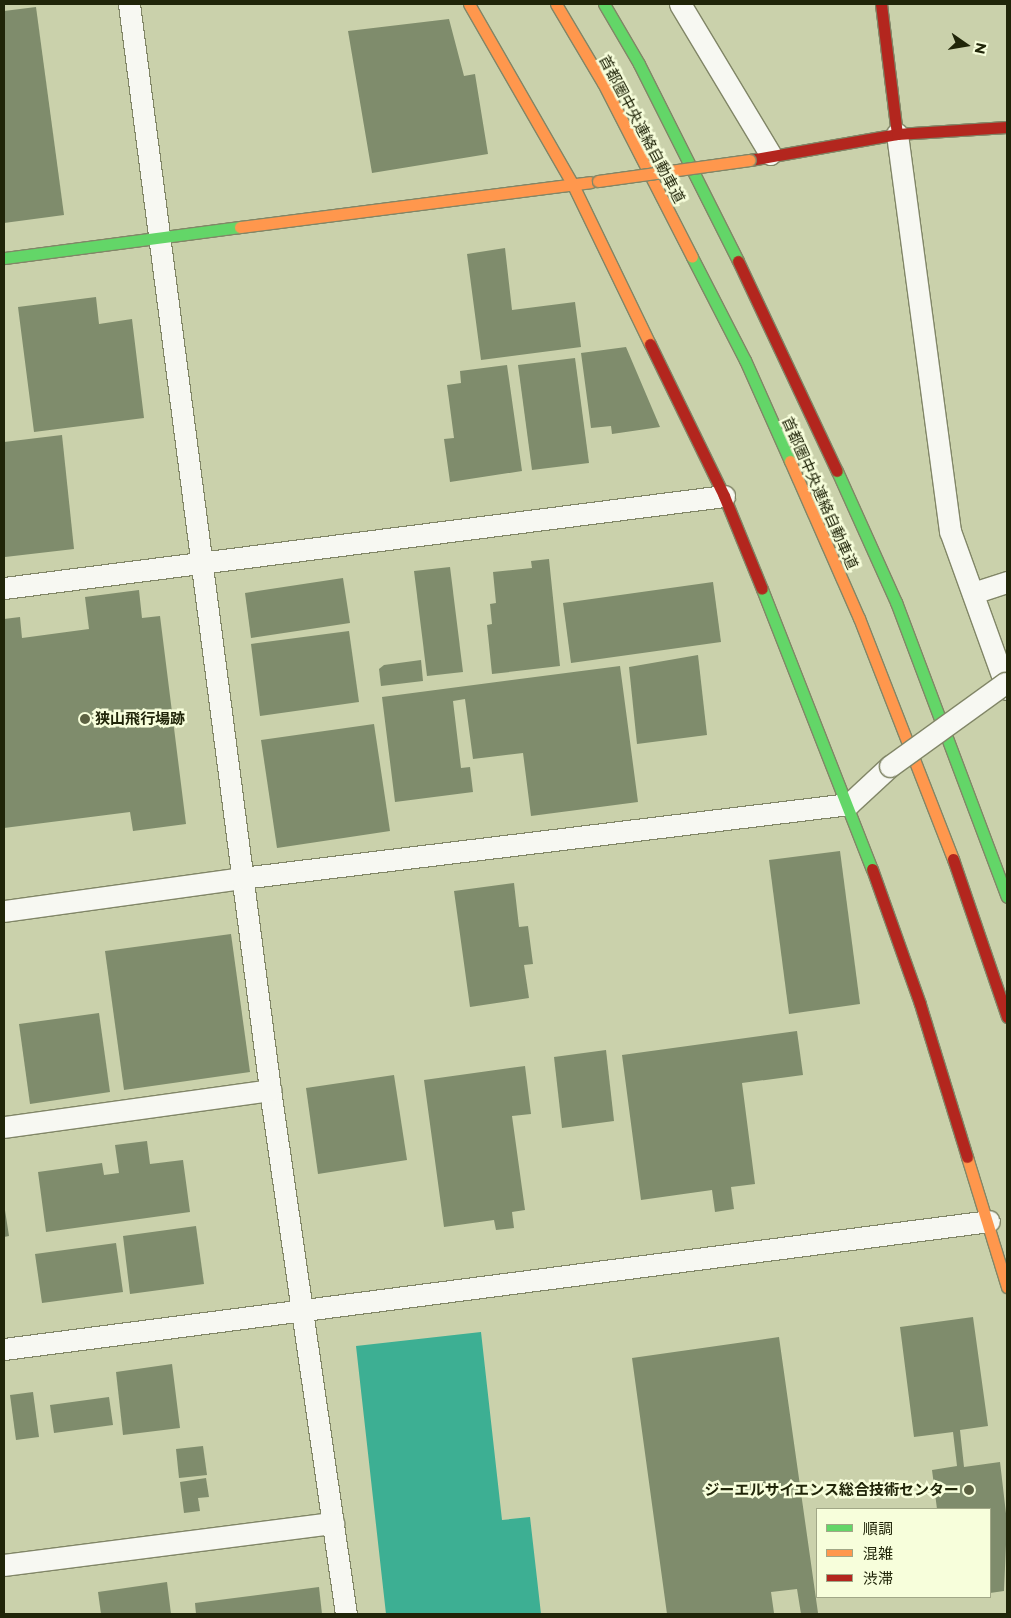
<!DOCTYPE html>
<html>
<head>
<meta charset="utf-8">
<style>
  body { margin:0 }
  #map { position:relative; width:1011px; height:1618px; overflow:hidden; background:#cad1ab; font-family:Montserrat,"Noto Sans JP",sans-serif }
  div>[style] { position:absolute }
  .water>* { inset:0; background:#3daf93 }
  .building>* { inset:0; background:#7f8c6c }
  .roads { filter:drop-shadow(1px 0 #818667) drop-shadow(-1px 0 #818667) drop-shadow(0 1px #818667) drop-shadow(0 -1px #818667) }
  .street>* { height:21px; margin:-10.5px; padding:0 10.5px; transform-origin:10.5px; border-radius:10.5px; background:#f7f8f2 }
  .fast>* { height:11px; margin:-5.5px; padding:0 5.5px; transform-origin:5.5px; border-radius:5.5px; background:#63d668 }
  .slow>* { height:11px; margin:-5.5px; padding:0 5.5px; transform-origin:5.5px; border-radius:5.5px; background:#ff974d }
  .jam>* { height:11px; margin:-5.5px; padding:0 5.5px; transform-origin:5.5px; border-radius:5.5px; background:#b3261e }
  .bridges { filter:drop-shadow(1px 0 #818667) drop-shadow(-1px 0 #818667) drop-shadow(0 1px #818667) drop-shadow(0 -1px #818667) }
  .street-bridge>* { height:21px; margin:-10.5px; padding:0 10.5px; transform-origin:10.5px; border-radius:10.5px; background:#f7f8f2 }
  .slow-bridge>* { height:11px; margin:-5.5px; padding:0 5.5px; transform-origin:5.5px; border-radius:5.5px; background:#ff974d }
  .dots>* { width:14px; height:14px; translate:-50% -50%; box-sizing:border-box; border:2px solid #f7fedb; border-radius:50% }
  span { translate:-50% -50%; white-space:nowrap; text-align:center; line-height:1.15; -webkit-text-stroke:5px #f7fedb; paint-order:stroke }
  .street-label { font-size:15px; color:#202509 }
  .poi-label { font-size:15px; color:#202509; font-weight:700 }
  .left { translate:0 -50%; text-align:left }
  .right { translate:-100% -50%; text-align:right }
  .frame { position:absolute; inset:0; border:5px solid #202509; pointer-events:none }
  .legend { position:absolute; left:816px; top:1508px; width:175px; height:90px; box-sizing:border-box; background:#f7fedb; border:1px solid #a1a787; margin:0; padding:6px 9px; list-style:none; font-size:15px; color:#202509 }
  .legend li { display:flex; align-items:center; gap:10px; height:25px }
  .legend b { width:25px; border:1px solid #a1a787 }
  .north { position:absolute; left:941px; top:20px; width:50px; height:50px; -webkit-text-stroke:4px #f7fedb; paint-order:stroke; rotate:103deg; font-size:14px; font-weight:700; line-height:20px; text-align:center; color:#202509 }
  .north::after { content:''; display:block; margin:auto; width:18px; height:22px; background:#202509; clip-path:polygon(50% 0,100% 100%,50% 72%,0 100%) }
</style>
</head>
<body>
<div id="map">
  <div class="water">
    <div style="clip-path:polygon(481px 1332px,502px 1520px,530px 1517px,541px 1614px,386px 1614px,356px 1346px)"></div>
  </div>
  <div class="building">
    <div style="clip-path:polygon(36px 7px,64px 215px,4px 223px,4px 11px)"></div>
    <div style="clip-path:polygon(449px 19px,464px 76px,475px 74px,488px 154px,372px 173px,348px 31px)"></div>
    <div style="clip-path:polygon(505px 248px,512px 310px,575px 302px,581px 347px,481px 360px,467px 254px)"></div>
    <div style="clip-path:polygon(96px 297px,99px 324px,132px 319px,144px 418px,34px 432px,18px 307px)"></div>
    <div style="clip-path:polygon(626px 347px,660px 427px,612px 434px,611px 426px,591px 428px,581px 353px)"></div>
    <div style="clip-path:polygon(575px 358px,589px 463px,532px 470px,518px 365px)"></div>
    <div style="clip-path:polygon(507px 365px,522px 471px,450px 482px,444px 439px,454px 438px,447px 385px,461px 383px,460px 371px)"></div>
    <div style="clip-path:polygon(62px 435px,74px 549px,5px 557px,4px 442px)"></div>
    <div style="clip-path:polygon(549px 559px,560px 666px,492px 674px,487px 625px,492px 624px,490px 604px,496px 603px,493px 572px,532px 568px,531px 561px)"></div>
    <div style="clip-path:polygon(450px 567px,463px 672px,427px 676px,414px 571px)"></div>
    <div style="clip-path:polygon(343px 578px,350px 623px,251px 638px,245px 593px)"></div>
    <div style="clip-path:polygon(713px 582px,721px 642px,571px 663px,563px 603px)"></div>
    <div style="clip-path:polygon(139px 590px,142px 618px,160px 616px,186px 824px,133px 831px,130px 812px,4px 828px,4px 619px,20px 617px,22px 638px,89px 629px,85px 597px)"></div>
    <div style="clip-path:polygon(349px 631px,359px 702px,260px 716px,251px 644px)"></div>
    <div style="clip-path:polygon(698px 655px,707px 735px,637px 744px,629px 667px)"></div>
    <div style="clip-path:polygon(421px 660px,423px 681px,381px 686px,379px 669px,384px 665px)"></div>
    <div style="clip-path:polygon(620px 666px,638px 802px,531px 816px,523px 753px,473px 759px,465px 699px,453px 701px,461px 768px,470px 767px,473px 792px,395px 802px,382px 697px)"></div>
    <div style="clip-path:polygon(374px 724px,390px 831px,277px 848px,261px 740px)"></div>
    <div style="clip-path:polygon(840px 851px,860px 1004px,789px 1014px,769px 860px)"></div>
    <div style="clip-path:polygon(514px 883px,519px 927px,528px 926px,533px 964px,524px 965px,529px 998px,470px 1007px,454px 891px)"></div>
    <div style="clip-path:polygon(231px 934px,250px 1072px,124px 1090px,105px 951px)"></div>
    <div style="clip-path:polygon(99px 1013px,110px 1092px,30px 1104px,19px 1024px)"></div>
    <div style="clip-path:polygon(797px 1031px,803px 1075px,742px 1083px,755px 1184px,731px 1187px,734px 1209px,715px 1212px,712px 1190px,641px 1200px,622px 1055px)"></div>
    <div style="clip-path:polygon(606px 1050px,614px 1121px,562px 1128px,554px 1057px)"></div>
    <div style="clip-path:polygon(525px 1066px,531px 1114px,512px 1116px,525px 1210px,512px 1212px,514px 1228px,496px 1230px,494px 1220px,444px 1227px,424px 1080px)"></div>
    <div style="clip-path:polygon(394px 1075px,407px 1160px,318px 1174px,306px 1088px)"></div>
    <div style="clip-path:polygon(147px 1141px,150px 1164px,183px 1160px,190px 1212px,46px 1232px,38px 1172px,102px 1163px,104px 1175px,119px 1173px,115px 1145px)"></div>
    <div style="clip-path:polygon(4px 1204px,9px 1236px,4px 1237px)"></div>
    <div style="clip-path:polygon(196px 1226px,204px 1284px,130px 1294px,123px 1236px)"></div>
    <div style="clip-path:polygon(116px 1243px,123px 1292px,42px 1303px,35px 1254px)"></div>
    <div style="clip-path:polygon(973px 1317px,988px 1426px,960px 1430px,964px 1467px,1000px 1462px,1007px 1522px,1004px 1591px,990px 1593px,990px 1509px,937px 1509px,932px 1470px,957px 1466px,953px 1432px,914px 1437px,900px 1327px)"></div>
    <div style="clip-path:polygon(779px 1337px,818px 1613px,801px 1614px,797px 1589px,771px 1592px,774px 1613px,667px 1614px,632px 1358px)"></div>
    <div style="clip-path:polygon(172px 1364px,180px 1428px,123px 1435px,116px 1372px)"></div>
    <div style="clip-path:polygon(33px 1392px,39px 1437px,16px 1440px,10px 1395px)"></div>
    <div style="clip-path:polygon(109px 1397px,113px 1425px,54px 1433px,50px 1405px)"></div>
    <div style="clip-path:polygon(203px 1446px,207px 1475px,179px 1478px,176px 1449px)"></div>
    <div style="clip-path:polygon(206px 1478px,209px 1497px,198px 1498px,200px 1511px,184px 1513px,180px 1482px)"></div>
    <div style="clip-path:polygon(167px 1582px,171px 1614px,101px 1614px,98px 1592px)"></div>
    <div style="clip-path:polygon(319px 1587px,322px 1614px,196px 1614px,195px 1603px)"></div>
  </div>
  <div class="roads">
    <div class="street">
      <div style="left:129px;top:4px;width:1095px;rotate:82.6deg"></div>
      <div style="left:270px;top:1090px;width:529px;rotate:81.75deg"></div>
      <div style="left:680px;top:4px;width:175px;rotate:59deg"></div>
      <div style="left:897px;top:134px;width:401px;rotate:82.4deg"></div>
      <div style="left:950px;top:531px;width:168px;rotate:70.2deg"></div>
      <div style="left:4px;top:588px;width:726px;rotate:-7.28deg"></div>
      <div style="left:973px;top:593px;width:36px;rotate:-18deg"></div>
      <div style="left:4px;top:911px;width:240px;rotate:-7.9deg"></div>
      <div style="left:242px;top:878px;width:611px;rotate:-6.95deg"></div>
      <div style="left:849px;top:804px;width:56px;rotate:-42.8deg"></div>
      <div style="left:4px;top:1127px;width:269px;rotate:-7.9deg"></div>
      <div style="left:4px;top:1349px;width:993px;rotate:-7.4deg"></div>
      <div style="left:4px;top:1565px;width:332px;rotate:-7.3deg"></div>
    </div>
    <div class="fast">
      <div style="left:604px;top:4px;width:69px;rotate:59.7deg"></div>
      <div style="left:639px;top:64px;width:220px;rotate:63.3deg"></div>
      <div style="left:692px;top:257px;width:116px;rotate:62.8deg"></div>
      <div style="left:745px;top:360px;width:111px;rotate:66deg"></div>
      <div style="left:4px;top:258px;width:238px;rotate:-7.5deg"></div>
      <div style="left:837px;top:471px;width:144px;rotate:65.8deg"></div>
      <div style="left:896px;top:602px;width:315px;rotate:69.4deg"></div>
      <div style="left:762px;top:589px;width:301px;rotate:68.6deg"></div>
    </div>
    <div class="slow">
      <div style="left:469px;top:4px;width:209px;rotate:60.1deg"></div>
      <div style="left:573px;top:185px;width:177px;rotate:64.2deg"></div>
      <div style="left:556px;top:4px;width:92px;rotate:59.3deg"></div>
      <div style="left:603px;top:83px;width:195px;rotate:62.9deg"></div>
      <div style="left:240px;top:227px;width:353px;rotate:-7.3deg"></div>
      <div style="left:790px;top:461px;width:171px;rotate:66.3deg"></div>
      <div style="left:859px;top:618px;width:259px;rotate:68.7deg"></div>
      <div style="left:967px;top:1157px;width:136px;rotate:72.9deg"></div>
    </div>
    <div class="jam">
      <div style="left:881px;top:4px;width:131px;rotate:83deg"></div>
      <div style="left:750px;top:160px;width:149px;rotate:-10deg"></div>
      <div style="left:897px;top:134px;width:110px;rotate:-3.6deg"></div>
      <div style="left:738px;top:261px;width:232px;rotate:64.8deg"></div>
      <div style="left:650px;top:344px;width:169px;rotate:64deg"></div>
      <div style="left:724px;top:496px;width:100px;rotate:67.8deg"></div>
      <div style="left:953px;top:859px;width:167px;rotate:71.1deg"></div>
      <div style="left:872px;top:869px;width:143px;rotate:70.4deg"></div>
      <div style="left:920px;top:1004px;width:160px;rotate:72.9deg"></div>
    </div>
  </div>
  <div class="bridges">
    <div class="street-bridge">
      <div style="left:890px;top:766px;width:142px;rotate:-35.8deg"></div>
    </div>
    <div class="slow-bridge">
      <div style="left:598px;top:181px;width:153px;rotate:-7.9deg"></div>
    </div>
  </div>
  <div class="dots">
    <div style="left:85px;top:719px;background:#5c6142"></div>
    <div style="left:969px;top:1490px;background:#5c6142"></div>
  </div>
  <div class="street-label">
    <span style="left:642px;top:129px;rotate:62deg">首都圏中央連絡自動車道</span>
    <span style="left:820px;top:493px;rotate:66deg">首都圏中央連絡自動車道</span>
  </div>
  <div class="poi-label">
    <span class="left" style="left:95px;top:719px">狭山飛行場跡</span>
    <span class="right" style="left:959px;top:1490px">ジーエルサイエンス総合技術センター</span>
  </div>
  <div class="frame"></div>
  <ul class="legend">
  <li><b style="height:6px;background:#63d668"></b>順調</li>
  <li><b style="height:6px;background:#ff974d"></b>混雑</li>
  <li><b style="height:6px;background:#b3261e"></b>渋滞</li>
  </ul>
  <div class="north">N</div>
</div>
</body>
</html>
